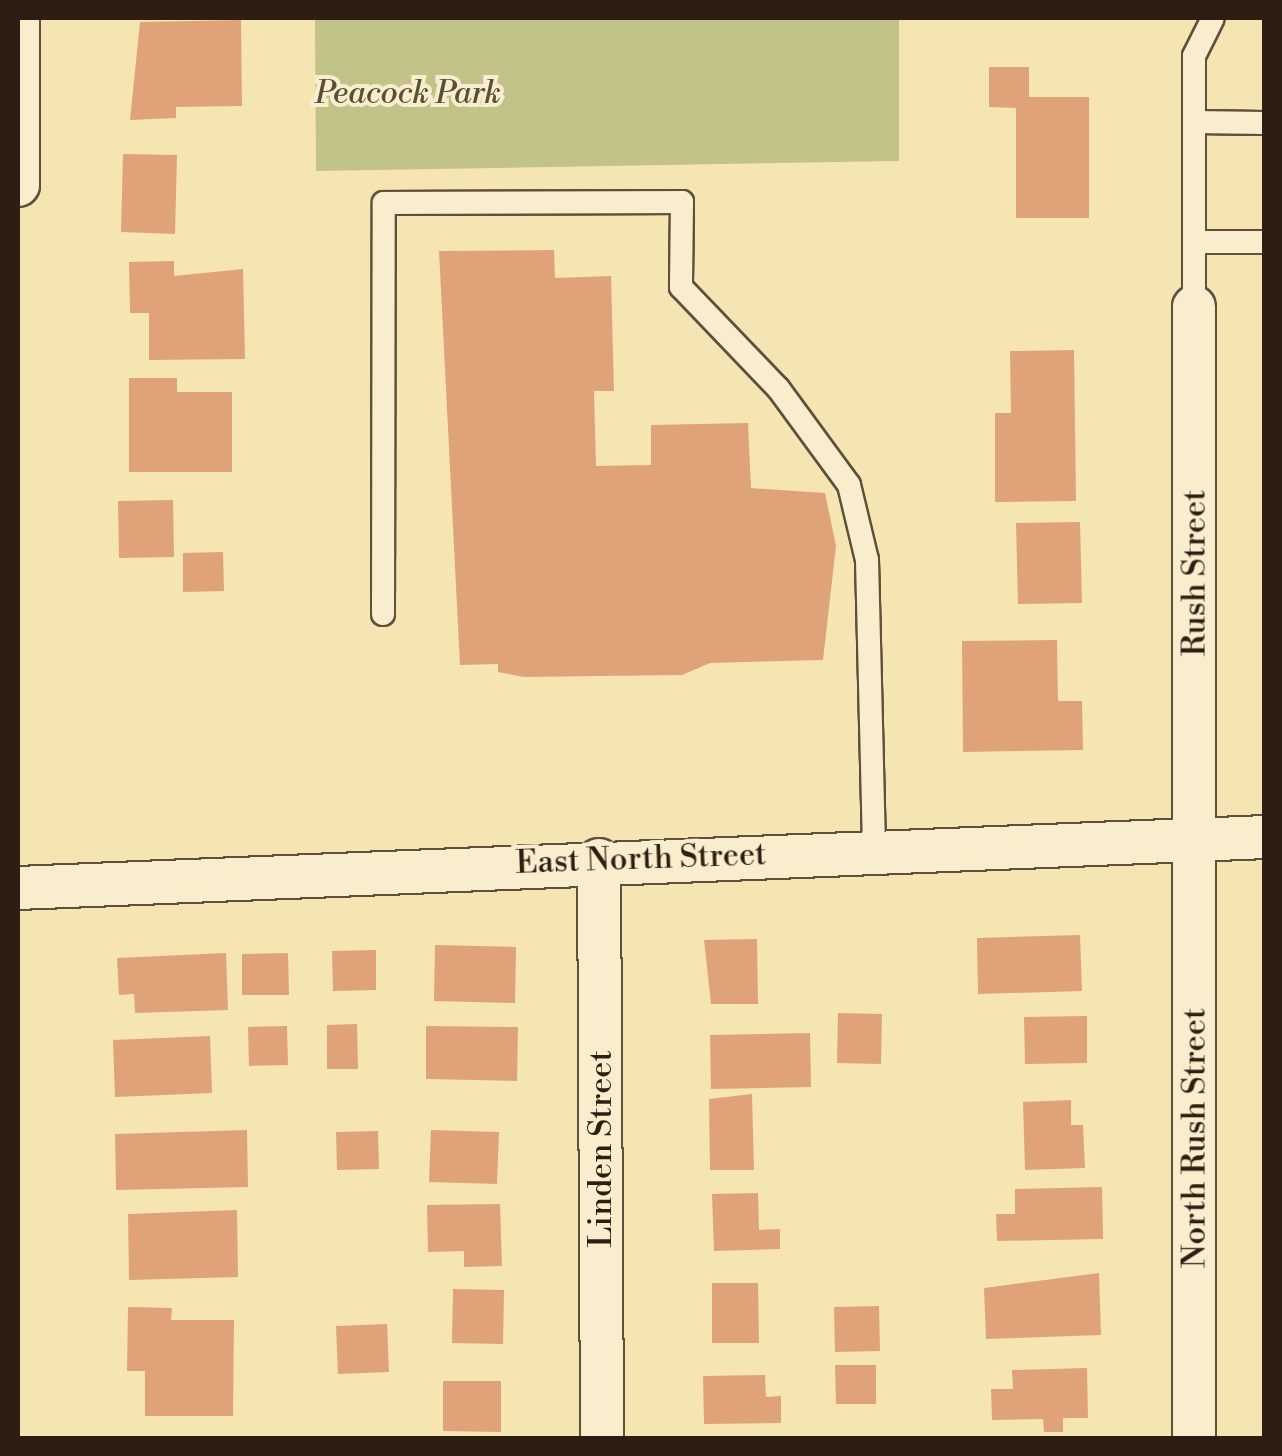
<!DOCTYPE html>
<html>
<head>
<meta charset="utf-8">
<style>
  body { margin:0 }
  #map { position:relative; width:1282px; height:1456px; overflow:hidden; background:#f5e5b3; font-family:"Libre Bodoni",serif }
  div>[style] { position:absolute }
  .green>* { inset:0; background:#c2c388 }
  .building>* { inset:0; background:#e0a379 }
  .roads { filter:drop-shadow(2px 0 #604f3b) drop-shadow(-2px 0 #604f3b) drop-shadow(0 2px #604f3b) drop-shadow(0 -2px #604f3b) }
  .lane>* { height:22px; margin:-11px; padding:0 11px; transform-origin:11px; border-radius:11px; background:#f8eece }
  .street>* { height:42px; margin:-21px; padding:0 21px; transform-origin:21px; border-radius:21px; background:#f8eece }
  span { translate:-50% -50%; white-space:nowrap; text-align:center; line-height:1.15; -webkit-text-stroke:8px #f8eece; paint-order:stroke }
  .park-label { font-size:32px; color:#5a4f36; font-style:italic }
  .street-label { font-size:32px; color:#2e1d13 }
  .frame { position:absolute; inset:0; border:20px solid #2e1d13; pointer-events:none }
</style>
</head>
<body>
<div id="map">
  <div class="green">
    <div style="clip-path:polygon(315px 18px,899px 18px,899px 161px,316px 171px)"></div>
  </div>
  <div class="building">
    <div style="clip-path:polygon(241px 20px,242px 106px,176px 107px,176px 118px,130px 120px,140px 22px)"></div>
    <div style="clip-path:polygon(989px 67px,1029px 67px,1029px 97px,1089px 97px,1089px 218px,1016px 218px,1016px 108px,989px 107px)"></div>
    <div style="clip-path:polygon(123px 154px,177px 155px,175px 234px,121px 232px)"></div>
    <div style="clip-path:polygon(554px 250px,555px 278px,611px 276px,614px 391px,594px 391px,596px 466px,651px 465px,651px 425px,748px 423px,751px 488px,825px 493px,836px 546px,823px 660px,710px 663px,682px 675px,524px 677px,498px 672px,498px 664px,460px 665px,439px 251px)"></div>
    <div style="clip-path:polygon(174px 261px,174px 276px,243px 269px,245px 359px,149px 360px,149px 313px,130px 313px,129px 262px)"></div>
    <div style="clip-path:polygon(1074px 350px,1076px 501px,995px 502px,995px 413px,1011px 413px,1010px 351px)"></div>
    <div style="clip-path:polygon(129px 378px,177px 378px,177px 392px,232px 392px,232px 472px,129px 472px)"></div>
    <div style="clip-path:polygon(173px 500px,174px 557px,119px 558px,118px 501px)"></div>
    <div style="clip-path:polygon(1080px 522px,1082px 603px,1018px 604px,1016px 523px)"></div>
    <div style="clip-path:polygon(223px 552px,224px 591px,183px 592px,183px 553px)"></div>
    <div style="clip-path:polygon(1057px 640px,1058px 701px,1082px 701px,1083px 750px,963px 752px,962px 641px)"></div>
    <div style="clip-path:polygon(1080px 935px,1082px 991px,978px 994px,977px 938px)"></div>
    <div style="clip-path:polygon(757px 939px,758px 1004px,711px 1004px,704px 940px)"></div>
    <div style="clip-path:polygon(435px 945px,516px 947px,515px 1003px,434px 1001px)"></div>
    <div style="clip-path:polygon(376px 950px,376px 990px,333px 991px,332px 951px)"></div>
    <div style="clip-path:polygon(226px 953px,228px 1010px,135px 1013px,134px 994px,119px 995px,117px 958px)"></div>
    <div style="clip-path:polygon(288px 953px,289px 995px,242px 995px,242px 954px)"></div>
    <div style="clip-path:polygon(838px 1013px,882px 1014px,881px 1064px,837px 1063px)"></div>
    <div style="clip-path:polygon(1087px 1016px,1087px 1063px,1025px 1064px,1024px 1017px)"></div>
    <div style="clip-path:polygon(357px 1024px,358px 1069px,327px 1069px,327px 1025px)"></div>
    <div style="clip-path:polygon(287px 1026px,288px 1065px,249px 1066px,248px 1027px)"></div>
    <div style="clip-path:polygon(426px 1026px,518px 1027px,517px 1081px,426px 1079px)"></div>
    <div style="clip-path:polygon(810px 1033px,811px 1087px,711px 1089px,710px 1035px)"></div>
    <div style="clip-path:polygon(210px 1036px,212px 1093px,115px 1097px,113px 1040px)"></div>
    <div style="clip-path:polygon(752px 1094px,754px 1170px,710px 1170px,709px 1099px)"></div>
    <div style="clip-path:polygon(1071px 1100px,1071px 1125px,1083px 1125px,1085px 1168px,1025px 1170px,1023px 1102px)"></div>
    <div style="clip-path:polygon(247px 1130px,248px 1187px,116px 1190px,115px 1134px)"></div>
    <div style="clip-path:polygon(431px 1130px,499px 1132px,497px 1184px,429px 1182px)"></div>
    <div style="clip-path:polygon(378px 1131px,379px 1169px,337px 1170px,336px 1132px)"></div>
    <div style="clip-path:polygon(1102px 1187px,1103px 1239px,997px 1241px,996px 1214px,1015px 1214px,1015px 1189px)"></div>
    <div style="clip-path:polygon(758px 1193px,759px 1230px,780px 1229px,780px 1249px,714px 1251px,712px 1194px)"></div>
    <div style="clip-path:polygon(500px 1204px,502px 1266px,464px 1267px,464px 1251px,428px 1252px,427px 1205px)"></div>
    <div style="clip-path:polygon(237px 1210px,238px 1277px,129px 1280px,128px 1214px)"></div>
    <div style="clip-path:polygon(1099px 1273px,1101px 1335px,986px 1339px,984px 1288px)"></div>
    <div style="clip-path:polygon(712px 1283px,758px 1283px,759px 1343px,712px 1343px)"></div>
    <div style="clip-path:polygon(453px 1289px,504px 1290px,503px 1344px,452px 1343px)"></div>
    <div style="clip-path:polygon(879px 1306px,880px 1351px,835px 1352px,834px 1307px)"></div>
    <div style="clip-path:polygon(128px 1307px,172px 1308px,171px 1320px,234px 1320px,233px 1416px,145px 1416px,145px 1371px,127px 1371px)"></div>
    <div style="clip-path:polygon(387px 1324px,389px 1372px,338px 1374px,336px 1326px)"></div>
    <div style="clip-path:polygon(835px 1365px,876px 1365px,876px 1404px,836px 1404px)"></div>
    <div style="clip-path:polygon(1087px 1368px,1088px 1418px,1063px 1418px,1063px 1432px,1044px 1432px,1043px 1419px,992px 1420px,991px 1389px,1013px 1389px,1012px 1370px)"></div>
    <div style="clip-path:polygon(765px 1375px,766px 1397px,781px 1396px,781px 1423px,704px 1424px,703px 1376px)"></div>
    <div style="clip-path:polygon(443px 1381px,501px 1381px,501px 1432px,443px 1431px)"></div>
  </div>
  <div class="roads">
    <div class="lane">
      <div style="left:1194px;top:122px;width:70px;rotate:0.8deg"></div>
      <div style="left:1196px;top:242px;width:68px"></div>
      <div style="left:1194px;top:307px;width:251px;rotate:-90deg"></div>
      <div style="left:1194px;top:56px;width:42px;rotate:-63.4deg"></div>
      <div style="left:383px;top:614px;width:411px;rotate:-89.9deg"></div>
      <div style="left:384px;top:203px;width:298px;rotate:-0.2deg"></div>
      <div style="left:682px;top:202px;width:85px;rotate:90.7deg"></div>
      <div style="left:681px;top:287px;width:140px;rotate:46.2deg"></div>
      <div style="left:778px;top:388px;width:120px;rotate:53.8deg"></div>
      <div style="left:849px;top:485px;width:77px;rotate:76.5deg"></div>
      <div style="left:867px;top:560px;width:290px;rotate:88.6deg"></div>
    </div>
    <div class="street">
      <div style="left:18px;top:185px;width:167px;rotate:-90deg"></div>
      <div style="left:1194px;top:307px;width:1131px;rotate:90deg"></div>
      <div style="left:599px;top:860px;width:578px;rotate:89.7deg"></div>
      <div style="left:18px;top:888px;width:1247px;rotate:-2.34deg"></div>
    </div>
  </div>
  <div class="park-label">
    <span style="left:408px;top:93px">Peacock Park</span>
  </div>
  <div class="street-label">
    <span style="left:1195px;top:573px;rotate:-90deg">Rush Street</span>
    <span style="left:641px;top:859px;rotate:-2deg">East North Street</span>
    <span style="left:1195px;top:1138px;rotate:-90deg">North Rush Street</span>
    <span style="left:601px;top:1149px;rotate:-90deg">Linden Street</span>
  </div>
  <div class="frame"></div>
</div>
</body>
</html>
